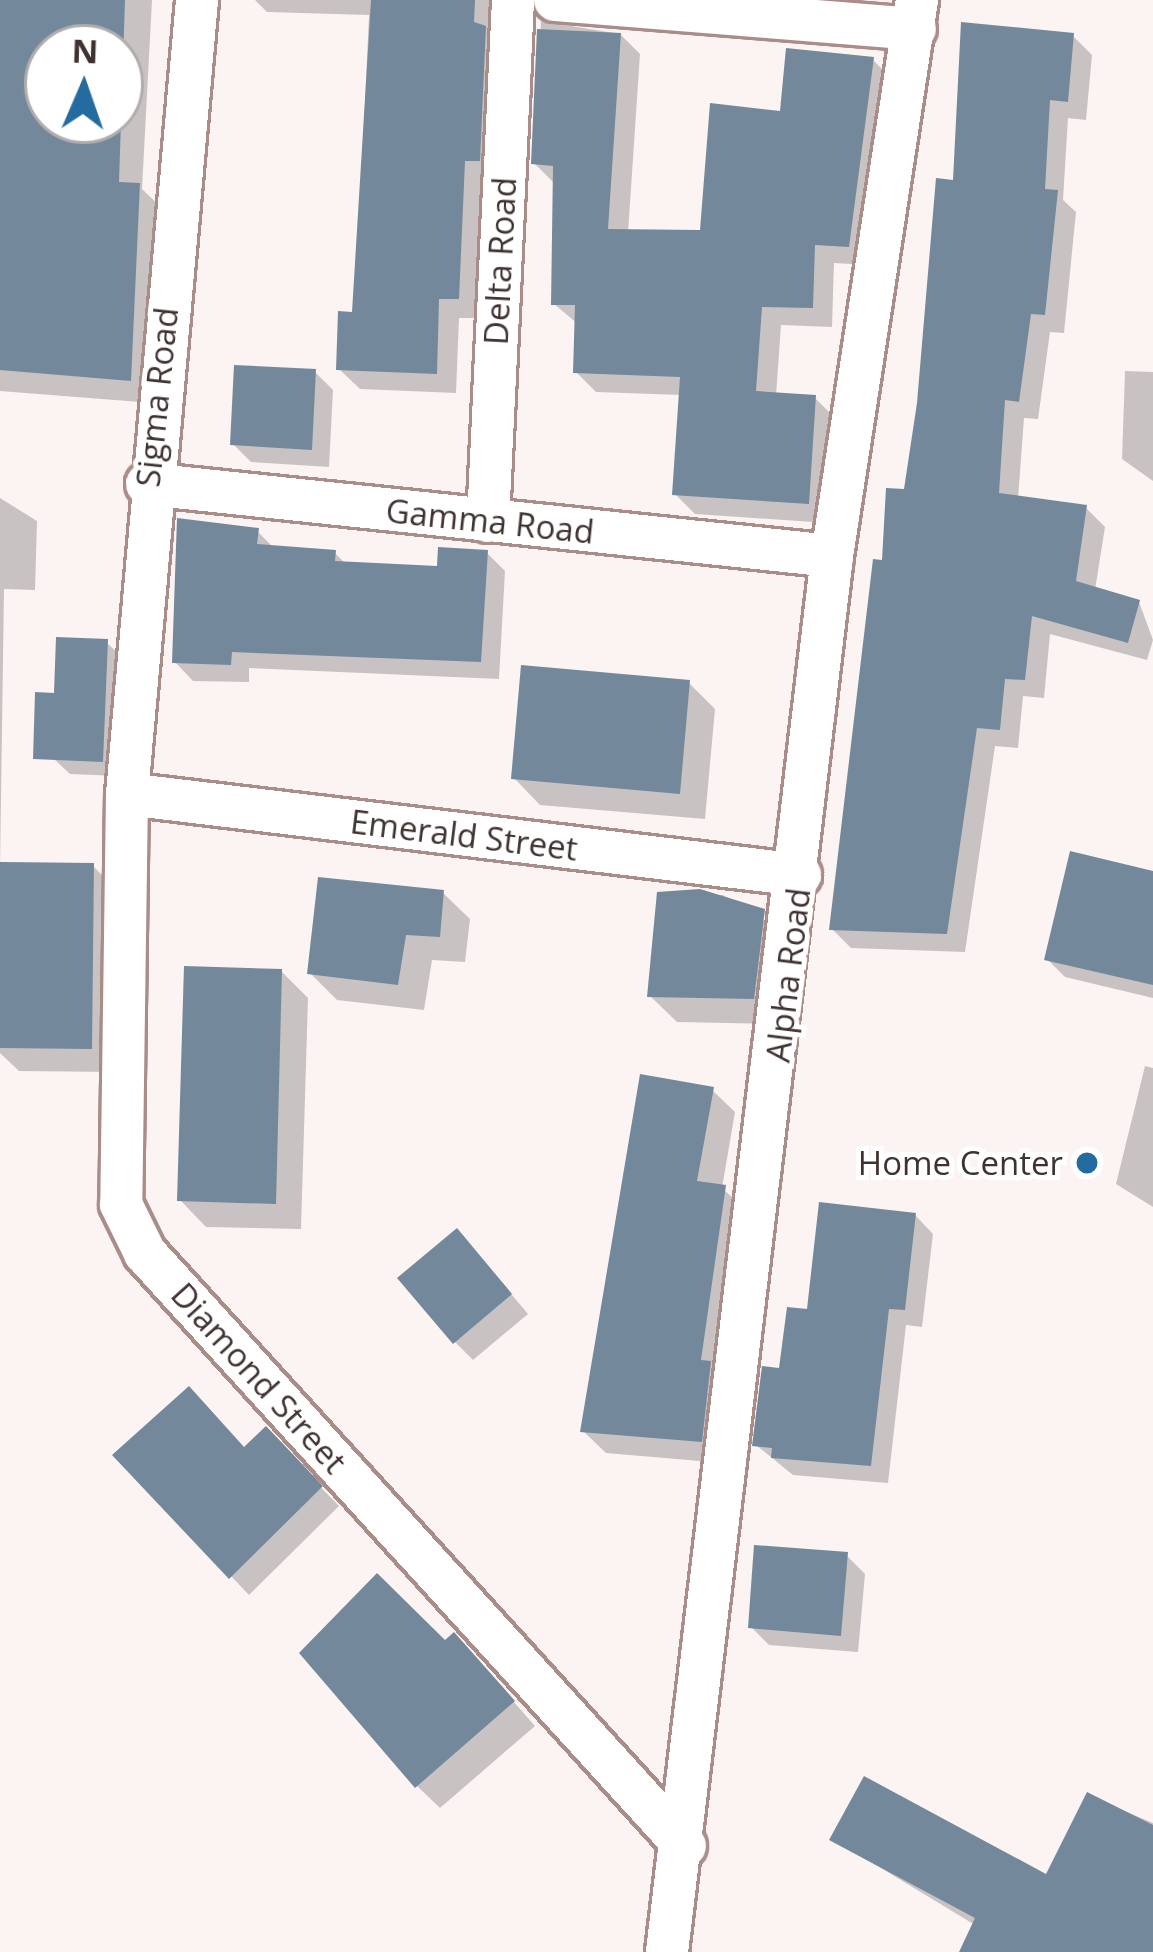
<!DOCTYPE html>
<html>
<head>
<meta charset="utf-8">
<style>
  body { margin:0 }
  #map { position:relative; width:1153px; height:1952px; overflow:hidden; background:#fbf4f3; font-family:"Open Sans",sans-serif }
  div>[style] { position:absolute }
  .shadow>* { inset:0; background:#0003 }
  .building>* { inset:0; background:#73889b }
  .roads { filter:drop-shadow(3px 0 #aa8c89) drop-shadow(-3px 0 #aa8c89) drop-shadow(0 3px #aa8c89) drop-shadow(0 -3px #aa8c89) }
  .minor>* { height:42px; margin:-21px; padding:0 21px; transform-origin:21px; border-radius:21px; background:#fff }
  .dots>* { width:33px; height:33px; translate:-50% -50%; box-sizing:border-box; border:6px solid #fff; border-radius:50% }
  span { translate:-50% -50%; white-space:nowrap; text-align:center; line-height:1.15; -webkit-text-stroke:10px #fff; paint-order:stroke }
  .street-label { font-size:33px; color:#3f3231 }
  .poi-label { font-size:33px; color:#3f3231 }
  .right { translate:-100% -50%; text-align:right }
  .north { position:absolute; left:24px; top:24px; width:120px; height:120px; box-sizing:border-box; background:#fff; border:3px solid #b2adad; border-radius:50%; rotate:2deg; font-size:33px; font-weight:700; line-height:48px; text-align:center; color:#3f3231 }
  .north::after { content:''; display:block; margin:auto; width:42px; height:54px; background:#246b9f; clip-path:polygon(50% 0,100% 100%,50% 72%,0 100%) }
</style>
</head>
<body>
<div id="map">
  <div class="shadow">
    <div style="clip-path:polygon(evenodd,0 0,152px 0,142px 189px,163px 209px,153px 403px,0 391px,0 0,48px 48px,120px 48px,120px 120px,48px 120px,48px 48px)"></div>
    <div style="clip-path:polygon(255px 0,523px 0,479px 318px,459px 318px,456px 393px,360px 389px,339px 369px,355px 315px,369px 15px,267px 12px)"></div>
    <div style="clip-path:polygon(541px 21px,620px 34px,640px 54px,628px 233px,702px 233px,783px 115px,873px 60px,893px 80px,869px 265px,834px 263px,832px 327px,781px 325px,776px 396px,815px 398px,835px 418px,828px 523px,695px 514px,675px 494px,681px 395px,596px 392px,576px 372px,578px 324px,554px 304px,554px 183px,534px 163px)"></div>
    <div style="clip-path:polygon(1073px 36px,1092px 55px,1086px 120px,1068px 118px,1063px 200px,1076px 212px,1064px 333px,1050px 332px,1038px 419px,1024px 418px,1018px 499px,1085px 507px,1105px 527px,1095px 590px,1139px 602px,1153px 640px,1147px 660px,1050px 634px,1044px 698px,1023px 696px,1018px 748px,995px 746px,965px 952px,851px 948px,832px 929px,956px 183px)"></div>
    <div style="clip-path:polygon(1125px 371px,1153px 372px,1153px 481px,1122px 459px)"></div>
    <div style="clip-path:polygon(315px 372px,333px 390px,329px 467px,251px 462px,233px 444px)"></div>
    <div style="clip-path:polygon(0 498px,37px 521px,35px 590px,4px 589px,0 869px,93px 866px,117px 890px,115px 1072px,19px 1071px,0 1053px)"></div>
    <div style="clip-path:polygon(257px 531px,275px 549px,335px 553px,346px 564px,440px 569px,487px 553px,505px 571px,499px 679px,249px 668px,249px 682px,193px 681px,175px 662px)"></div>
    <div style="clip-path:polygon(106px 642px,122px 657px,118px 776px,70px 774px,54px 759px)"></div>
    <div style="clip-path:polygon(689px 683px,715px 709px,705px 819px,540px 805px,514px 778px)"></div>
    <div style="clip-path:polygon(1153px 874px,1153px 998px,1065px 977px,1047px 959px)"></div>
    <div style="clip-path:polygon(443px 893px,470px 919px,465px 962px,432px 960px,424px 1010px,337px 1000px,310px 973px)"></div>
    <div style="clip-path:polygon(660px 895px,723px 895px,790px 939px,780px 1024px,677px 1022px,650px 996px)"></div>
    <div style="clip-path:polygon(281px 971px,308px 998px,301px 1229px,206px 1227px,180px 1200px)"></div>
    <div style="clip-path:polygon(1145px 1066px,1153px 1068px,1153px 1207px,1116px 1184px)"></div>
    <div style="clip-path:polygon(712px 1090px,735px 1112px,722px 1188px,747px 1211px,723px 1463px,606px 1453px,583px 1431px)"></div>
    <div style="clip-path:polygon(915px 1215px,933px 1234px,922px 1327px,906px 1325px,888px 1483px,793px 1475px,756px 1445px,782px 1371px)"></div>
    <div style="clip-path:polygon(475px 1251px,528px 1314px,473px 1360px,455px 1342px)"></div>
    <div style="clip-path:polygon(266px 1431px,339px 1506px,249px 1595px,116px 1455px,245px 1450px)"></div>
    <div style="clip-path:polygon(846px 1555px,865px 1574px,858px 1652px,769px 1645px,751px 1627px)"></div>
    <div style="clip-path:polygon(476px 1659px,535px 1726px,440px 1808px,417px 1786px)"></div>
    <div style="clip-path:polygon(1089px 1796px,1153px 1823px,1153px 1952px,963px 1952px,975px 1925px,833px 1839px,1047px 1878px)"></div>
  </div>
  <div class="building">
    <div style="clip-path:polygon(evenodd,0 0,125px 0,119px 182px,140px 183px,131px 381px,0 370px,0 0,48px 48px,120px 48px,120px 120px,48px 120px,48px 48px)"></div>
    <div style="clip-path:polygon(371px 0,475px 0,474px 22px,486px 26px,480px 161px,465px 161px,459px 299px,439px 299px,437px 374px,336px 370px,338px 311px,352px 312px)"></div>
    <div style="clip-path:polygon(961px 22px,1074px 33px,1068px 102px,1050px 100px,1045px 189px,1058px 190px,1045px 315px,1031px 314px,1019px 402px,1005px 400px,999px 493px,1087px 505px,1076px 581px,1140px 600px,1128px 643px,1032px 616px,1025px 680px,1005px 679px,1000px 730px,977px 728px,947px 934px,829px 930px,873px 559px,882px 560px,886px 488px,904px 489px,917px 403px,936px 178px,953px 180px)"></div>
    <div style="clip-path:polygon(537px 29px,621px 33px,608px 229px,700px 230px,710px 103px,780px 111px,786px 48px,874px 57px,849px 247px,815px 245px,813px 308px,762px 307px,756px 391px,816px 395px,809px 504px,672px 495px,680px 377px,573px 373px,575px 305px,551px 305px,553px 166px,531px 164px)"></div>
    <div style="clip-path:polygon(234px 365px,316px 369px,312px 450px,230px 445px)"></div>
    <div style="clip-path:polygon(177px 518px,259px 528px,257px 544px,336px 550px,335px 561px,437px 566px,438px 547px,488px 550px,481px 662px,232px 652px,231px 665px,172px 663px)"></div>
    <div style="clip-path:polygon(56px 637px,108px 639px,103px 762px,33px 759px,35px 692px,54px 693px)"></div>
    <div style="clip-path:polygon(521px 665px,690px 680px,680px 794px,511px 779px)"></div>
    <div style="clip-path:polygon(1070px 851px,1153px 871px,1153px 985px,1044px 960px)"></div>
    <div style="clip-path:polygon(0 862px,94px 863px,92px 1049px,0 1048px)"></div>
    <div style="clip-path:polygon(318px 877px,444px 890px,440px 937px,406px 935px,398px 985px,307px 974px)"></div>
    <div style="clip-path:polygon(700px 889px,765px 909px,754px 999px,647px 997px,657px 892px)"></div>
    <div style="clip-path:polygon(184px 966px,282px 969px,276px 1204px,177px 1201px)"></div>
    <div style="clip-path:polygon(640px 1074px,714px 1087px,697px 1181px,726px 1185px,701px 1360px,711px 1361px,702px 1442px,580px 1432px)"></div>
    <div style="clip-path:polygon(819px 1202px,916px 1213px,905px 1310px,889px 1309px,871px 1466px,771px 1458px,772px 1448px,752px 1446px,762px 1366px,779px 1368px,787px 1307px,807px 1309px)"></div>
    <div style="clip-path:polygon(457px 1228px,512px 1294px,453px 1344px,397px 1278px)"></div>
    <div style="clip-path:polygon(189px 1386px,244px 1447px,266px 1426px,323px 1486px,229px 1579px,112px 1455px)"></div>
    <div style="clip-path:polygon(754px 1545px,848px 1552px,841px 1636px,748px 1628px)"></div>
    <div style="clip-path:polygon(377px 1573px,445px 1640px,454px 1632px,515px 1701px,415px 1788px,299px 1653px)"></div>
    <div style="clip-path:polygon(864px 1776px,1046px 1874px,1087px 1792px,1153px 1825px,1153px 1952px,959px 1952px,975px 1918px,829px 1840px)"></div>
  </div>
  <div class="roads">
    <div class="minor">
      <div style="left:197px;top:0;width:797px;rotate:95.04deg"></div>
      <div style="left:127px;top:794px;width:410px;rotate:90.8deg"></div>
      <div style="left:121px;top:1204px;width:55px;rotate:63.9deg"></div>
      <div style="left:145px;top:1253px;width:802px;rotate:47.68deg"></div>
      <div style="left:555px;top:0;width:361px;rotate:4.6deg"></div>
      <div style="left:147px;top:484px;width:689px;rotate:6deg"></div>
      <div style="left:488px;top:521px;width:522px;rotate:-87.25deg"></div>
      <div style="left:127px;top:794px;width:678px;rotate:6.86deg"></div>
      <div style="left:667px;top:1952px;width:1406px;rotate:-83.26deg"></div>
      <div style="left:832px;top:556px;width:562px;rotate:-81.31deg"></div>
    </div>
  </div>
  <div class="dots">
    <div style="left:1087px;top:1163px;background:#246b9f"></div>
  </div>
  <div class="street-label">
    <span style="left:500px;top:261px;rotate:-87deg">Delta Road</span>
    <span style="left:157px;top:397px;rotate:-84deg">Sigma Road</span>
    <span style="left:490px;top:521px;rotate:6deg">Gamma Road</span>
    <span style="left:464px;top:835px;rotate:7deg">Emerald Street</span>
    <span style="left:788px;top:975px;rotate:-83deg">Alpha Road</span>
    <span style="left:259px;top:1378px;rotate:48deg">Diamond Street</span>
  </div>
  <div class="poi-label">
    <span class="right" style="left:1063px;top:1163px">Home Center</span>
  </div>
  <div class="north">N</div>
</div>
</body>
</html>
